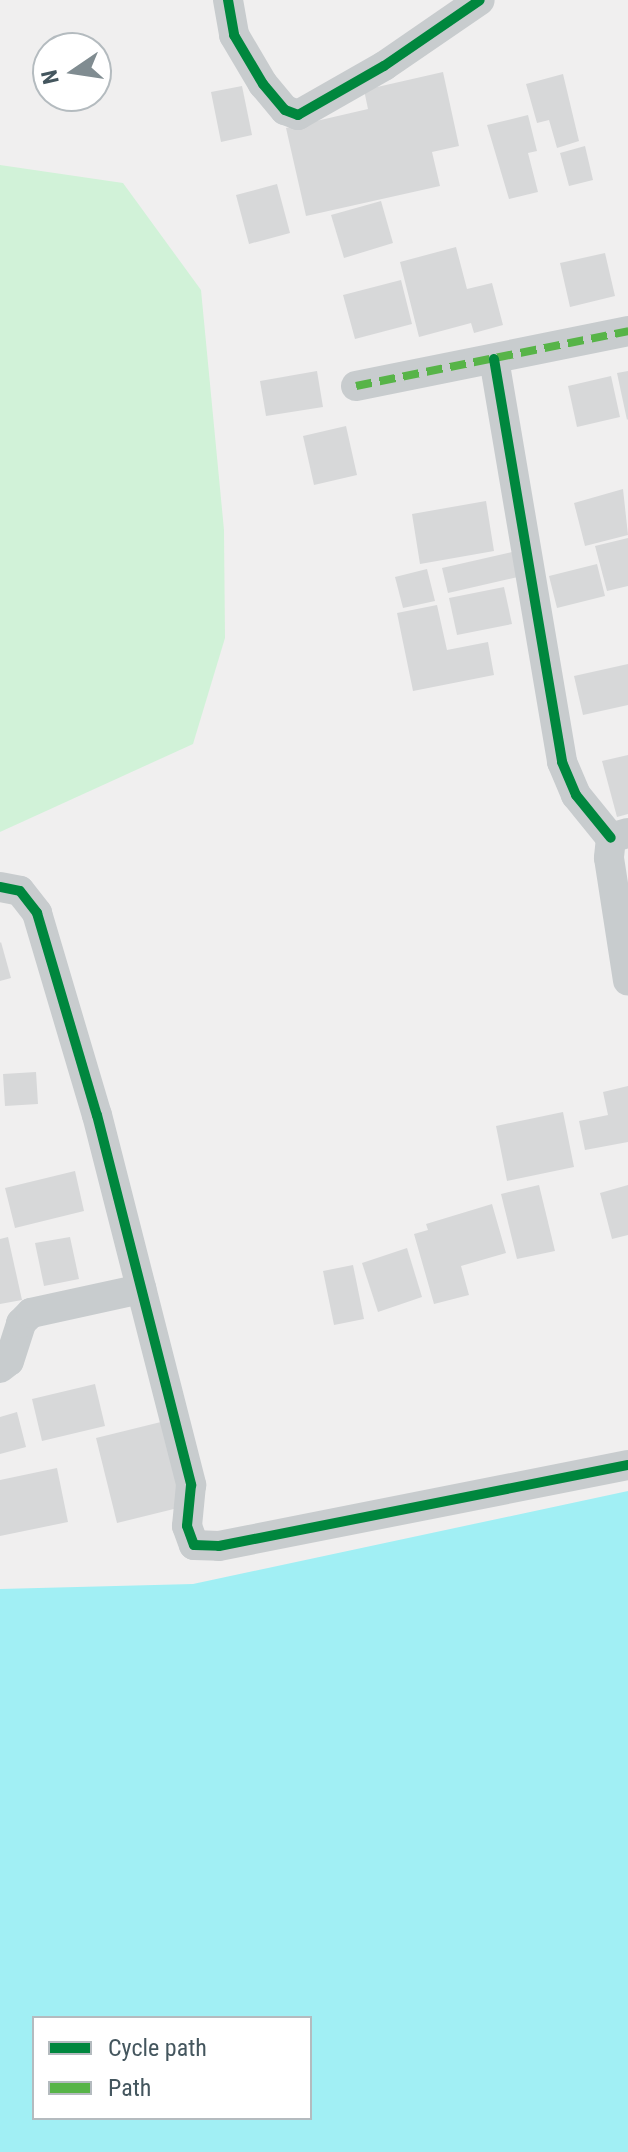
<!DOCTYPE html>
<html>
<head>
<meta charset="utf-8">
<style>
  body { margin:0 }
  #map { position:relative; width:628px; height:2152px; overflow:hidden; background:#f0efef; font-family:"Roboto Condensed",sans-serif }
  div>[style] { position:absolute }
  .green>* { inset:0; background:#d1f2d8 }
  .water>* { inset:0; background:#a1eff4 }
  .building>* { inset:0; background:#d7d8d9 }
  .minor>* { height:30px; margin:-15px; padding:0 15px; transform-origin:15px; border-radius:15px; background:#c8ccce }
  .quiet>* { height:8px; margin-top:-4px; transform-origin:0; background:repeating-linear-gradient(90deg,#57b448 0 16px,transparent 0 24px) }
  .cycleway>* { height:10px; margin:-5px; padding:0 5px; transform-origin:5px; border-radius:5px; background:#00873e }
  span { translate:-50% -50%; white-space:nowrap; text-align:center; line-height:1.15; -webkit-text-stroke:7px #fff; paint-order:stroke }
  .legend { position:absolute; left:32px; top:2016px; width:280px; height:104px; box-sizing:border-box; background:#fff; border:2px solid #b4bbbf; margin:0; padding:10px 14px; list-style:none; font-size:24px; color:#44565e }
  .legend li { display:flex; align-items:center; gap:16px; height:40px }
  .legend b { width:40px; border:2px solid #b4bbbf }
  .north { position:absolute; left:32px; top:32px; width:80px; height:80px; box-sizing:border-box; background:#fff; border:2px solid #b4bbbf; border-radius:50%; rotate:257deg; font-size:22px; font-weight:700; line-height:32px; text-align:center; color:#44565e }
  .north::after { content:''; display:block; margin:auto; width:28px; height:36px; background:#808c91; clip-path:polygon(50% 0,100% 100%,50% 72%,0 100%) }
</style>
</head>
<body>
<div id="map">
  <div class="green">
    <div style="clip-path:polygon(0 165px,123px 183px,201px 290px,224px 530px,225px 638px,193px 744px,0 832px)"></div>
  </div>
  <div class="water">
    <div style="clip-path:polygon(evenodd,628px 1491px,628px 2152px,0 2152px,0 1589px,193px 1584px,628px 1491px,34px 2018px,310px 2018px,310px 2118px,34px 2118px,34px 2018px)"></div>
  </div>
  <div class="building">
    <div style="clip-path:polygon(443px 72px,459px 146px,432px 152px,440px 186px,306px 216px,286px 128px,368px 109px,364px 90px)"></div>
    <div style="clip-path:polygon(563px 74px,579px 141px,557px 148px,549px 120px,537px 123px,526px 84px)"></div>
    <div style="clip-path:polygon(242px 86px,252px 135px,221px 142px,211px 92px)"></div>
    <div style="clip-path:polygon(528px 115px,537px 151px,528px 153px,538px 192px,509px 199px,487px 125px)"></div>
    <div style="clip-path:polygon(585px 146px,593px 180px,569px 186px,560px 153px)"></div>
    <div style="clip-path:polygon(277px 184px,290px 233px,249px 244px,236px 195px)"></div>
    <div style="clip-path:polygon(381px 201px,393px 243px,344px 258px,331px 215px)"></div>
    <div style="clip-path:polygon(456px 247px,467px 289px,492px 283px,503px 325px,474px 333px,471px 323px,419px 337px,400px 262px)"></div>
    <div style="clip-path:polygon(605px 253px,615px 296px,570px 307px,560px 263px)"></div>
    <div style="clip-path:polygon(401px 280px,412px 324px,355px 339px,343px 295px)"></div>
    <div style="clip-path:polygon(317px 371px,323px 407px,266px 416px,260px 381px)"></div>
    <div style="clip-path:polygon(628px 371px,628px 419px,627px 420px,617px 373px)"></div>
    <div style="clip-path:polygon(611px 376px,620px 417px,577px 427px,568px 386px)"></div>
    <div style="clip-path:polygon(346px 426px,357px 475px,314px 485px,303px 436px)"></div>
    <div style="clip-path:polygon(623px 489px,628px 535px,585px 546px,574px 503px)"></div>
    <div style="clip-path:polygon(486px 501px,494px 551px,420px 564px,412px 514px)"></div>
    <div style="clip-path:polygon(628px 538px,628px 586px,607px 591px,595px 546px)"></div>
    <div style="clip-path:polygon(512px 552px,518px 577px,448px 593px,442px 568px)"></div>
    <div style="clip-path:polygon(597px 564px,605px 596px,557px 608px,549px 576px)"></div>
    <div style="clip-path:polygon(427px 569px,435px 601px,403px 608px,395px 577px)"></div>
    <div style="clip-path:polygon(504px 587px,512px 624px,457px 635px,449px 598px)"></div>
    <div style="clip-path:polygon(437px 605px,447px 650px,488px 642px,494px 675px,413px 691px,397px 613px)"></div>
    <div style="clip-path:polygon(628px 664px,628px 705px,583px 715px,574px 676px)"></div>
    <div style="clip-path:polygon(628px 755px,628px 814px,617px 817px,602px 761px)"></div>
    <div style="clip-path:polygon(1px 942px,11px 978px,0 981px,0 943px)"></div>
    <div style="clip-path:polygon(36px 1072px,38px 1104px,5px 1106px,3px 1074px)"></div>
    <div style="clip-path:polygon(628px 1086px,628px 1142px,585px 1150px,579px 1121px,608px 1115px,603px 1092px)"></div>
    <div style="clip-path:polygon(563px 1112px,574px 1167px,507px 1181px,496px 1126px)"></div>
    <div style="clip-path:polygon(75px 1171px,84px 1211px,15px 1228px,5px 1188px)"></div>
    <div style="clip-path:polygon(539px 1185px,555px 1251px,517px 1259px,501px 1194px)"></div>
    <div style="clip-path:polygon(628px 1185px,628px 1235px,612px 1239px,600px 1193px)"></div>
    <div style="clip-path:polygon(492px 1204px,506px 1253px,461px 1266px,469px 1295px,434px 1304px,414px 1234px,428px 1230px,426px 1224px)"></div>
    <div style="clip-path:polygon(8px 1237px,22px 1300px,0 1304px,0 1239px)"></div>
    <div style="clip-path:polygon(70px 1237px,79px 1279px,44px 1286px,35px 1243px)"></div>
    <div style="clip-path:polygon(407px 1248px,422px 1297px,378px 1312px,362px 1263px)"></div>
    <div style="clip-path:polygon(353px 1265px,364px 1319px,334px 1325px,323px 1271px)"></div>
    <div style="clip-path:polygon(95px 1384px,105px 1426px,42px 1441px,32px 1399px)"></div>
    <div style="clip-path:polygon(17px 1412px,26px 1447px,0 1454px,0 1417px)"></div>
    <div style="clip-path:polygon(165px 1421px,186px 1506px,117px 1523px,96px 1438px)"></div>
    <div style="clip-path:polygon(57px 1468px,68px 1522px,0 1536px,0 1480px)"></div>
  </div>
  <div class="minor">
    <div style="left:228px;top:0;width:36px;rotate:80deg"></div>
    <div style="left:234px;top:35px;width:57px;rotate:59.4deg"></div>
    <div style="left:263px;top:84px;width:34px;rotate:50deg"></div>
    <div style="left:285px;top:110px;width:14px;rotate:21deg"></div>
    <div style="left:298px;top:115px;width:99px;rotate:-29.7deg"></div>
    <div style="left:384px;top:66px;width:116px;rotate:-34.5deg"></div>
    <div style="left:494px;top:359px;width:409px;rotate:80.4deg"></div>
    <div style="left:562px;top:762px;width:36px;rotate:67deg"></div>
    <div style="left:576px;top:795px;width:55px;rotate:50.9deg"></div>
    <div style="left:356px;top:386px;width:278px;rotate:-11.4deg"></div>
    <div style="left:628px;top:833px;width:18px;rotate:164deg"></div>
    <div style="left:611px;top:838px;width:20px;rotate:96deg"></div>
    <div style="left:609px;top:858px;width:124px;rotate:81.2deg"></div>
    <div style="left:0;top:887px;width:20px;rotate:11deg"></div>
    <div style="left:20px;top:891px;width:28px;rotate:52deg"></div>
    <div style="left:37px;top:913px;width:211px;rotate:73.5deg"></div>
    <div style="left:97px;top:1115px;width:382px;rotate:75.7deg"></div>
    <div style="left:191px;top:1485px;width:41px;rotate:95.6deg"></div>
    <div style="left:187px;top:1526px;width:20px;rotate:70deg"></div>
    <div style="left:194px;top:1545px;width:25px;rotate:2deg"></div>
    <div style="left:219px;top:1546px;width:417px;rotate:-11.2deg"></div>
    <div style="left:0;top:1368px;width:11px;rotate:-38deg"></div>
    <div style="left:9px;top:1361px;width:40px;rotate:-72deg"></div>
    <div style="left:21px;top:1323px;width:14px;rotate:-45deg"></div>
    <div style="left:31px;top:1313px;width:113px;rotate:-12.3deg"></div>
  </div>
  <div class="quiet">
    <div style="left:356px;top:386px;width:278px;rotate:-11.4deg"></div>
  </div>
  <div class="cycleway">
    <div style="left:228px;top:0;width:36px;rotate:80deg"></div>
    <div style="left:234px;top:35px;width:57px;rotate:59.4deg"></div>
    <div style="left:263px;top:84px;width:34px;rotate:50deg"></div>
    <div style="left:285px;top:110px;width:14px;rotate:21deg"></div>
    <div style="left:298px;top:115px;width:99px;rotate:-29.7deg"></div>
    <div style="left:384px;top:66px;width:116px;rotate:-34.5deg"></div>
    <div style="left:494px;top:359px;width:409px;rotate:80.4deg"></div>
    <div style="left:562px;top:762px;width:36px;rotate:67deg"></div>
    <div style="left:576px;top:795px;width:55px;rotate:50.9deg"></div>
    <div style="left:0;top:887px;width:20px;rotate:11deg"></div>
    <div style="left:20px;top:891px;width:28px;rotate:52deg"></div>
    <div style="left:37px;top:913px;width:211px;rotate:73.5deg"></div>
    <div style="left:97px;top:1115px;width:382px;rotate:75.7deg"></div>
    <div style="left:191px;top:1485px;width:41px;rotate:95.6deg"></div>
    <div style="left:187px;top:1526px;width:20px;rotate:70deg"></div>
    <div style="left:194px;top:1545px;width:25px;rotate:2deg"></div>
    <div style="left:219px;top:1546px;width:417px;rotate:-11.2deg"></div>
  </div>
  <ul class="legend">
  <li><b style="height:10px;background:#00873e"></b>Cycle path</li>
  <li><b style="height:10px;background:#57b448"></b>Path</li>
  </ul>
  <div class="north">N</div>
</div>
</body>
</html>
